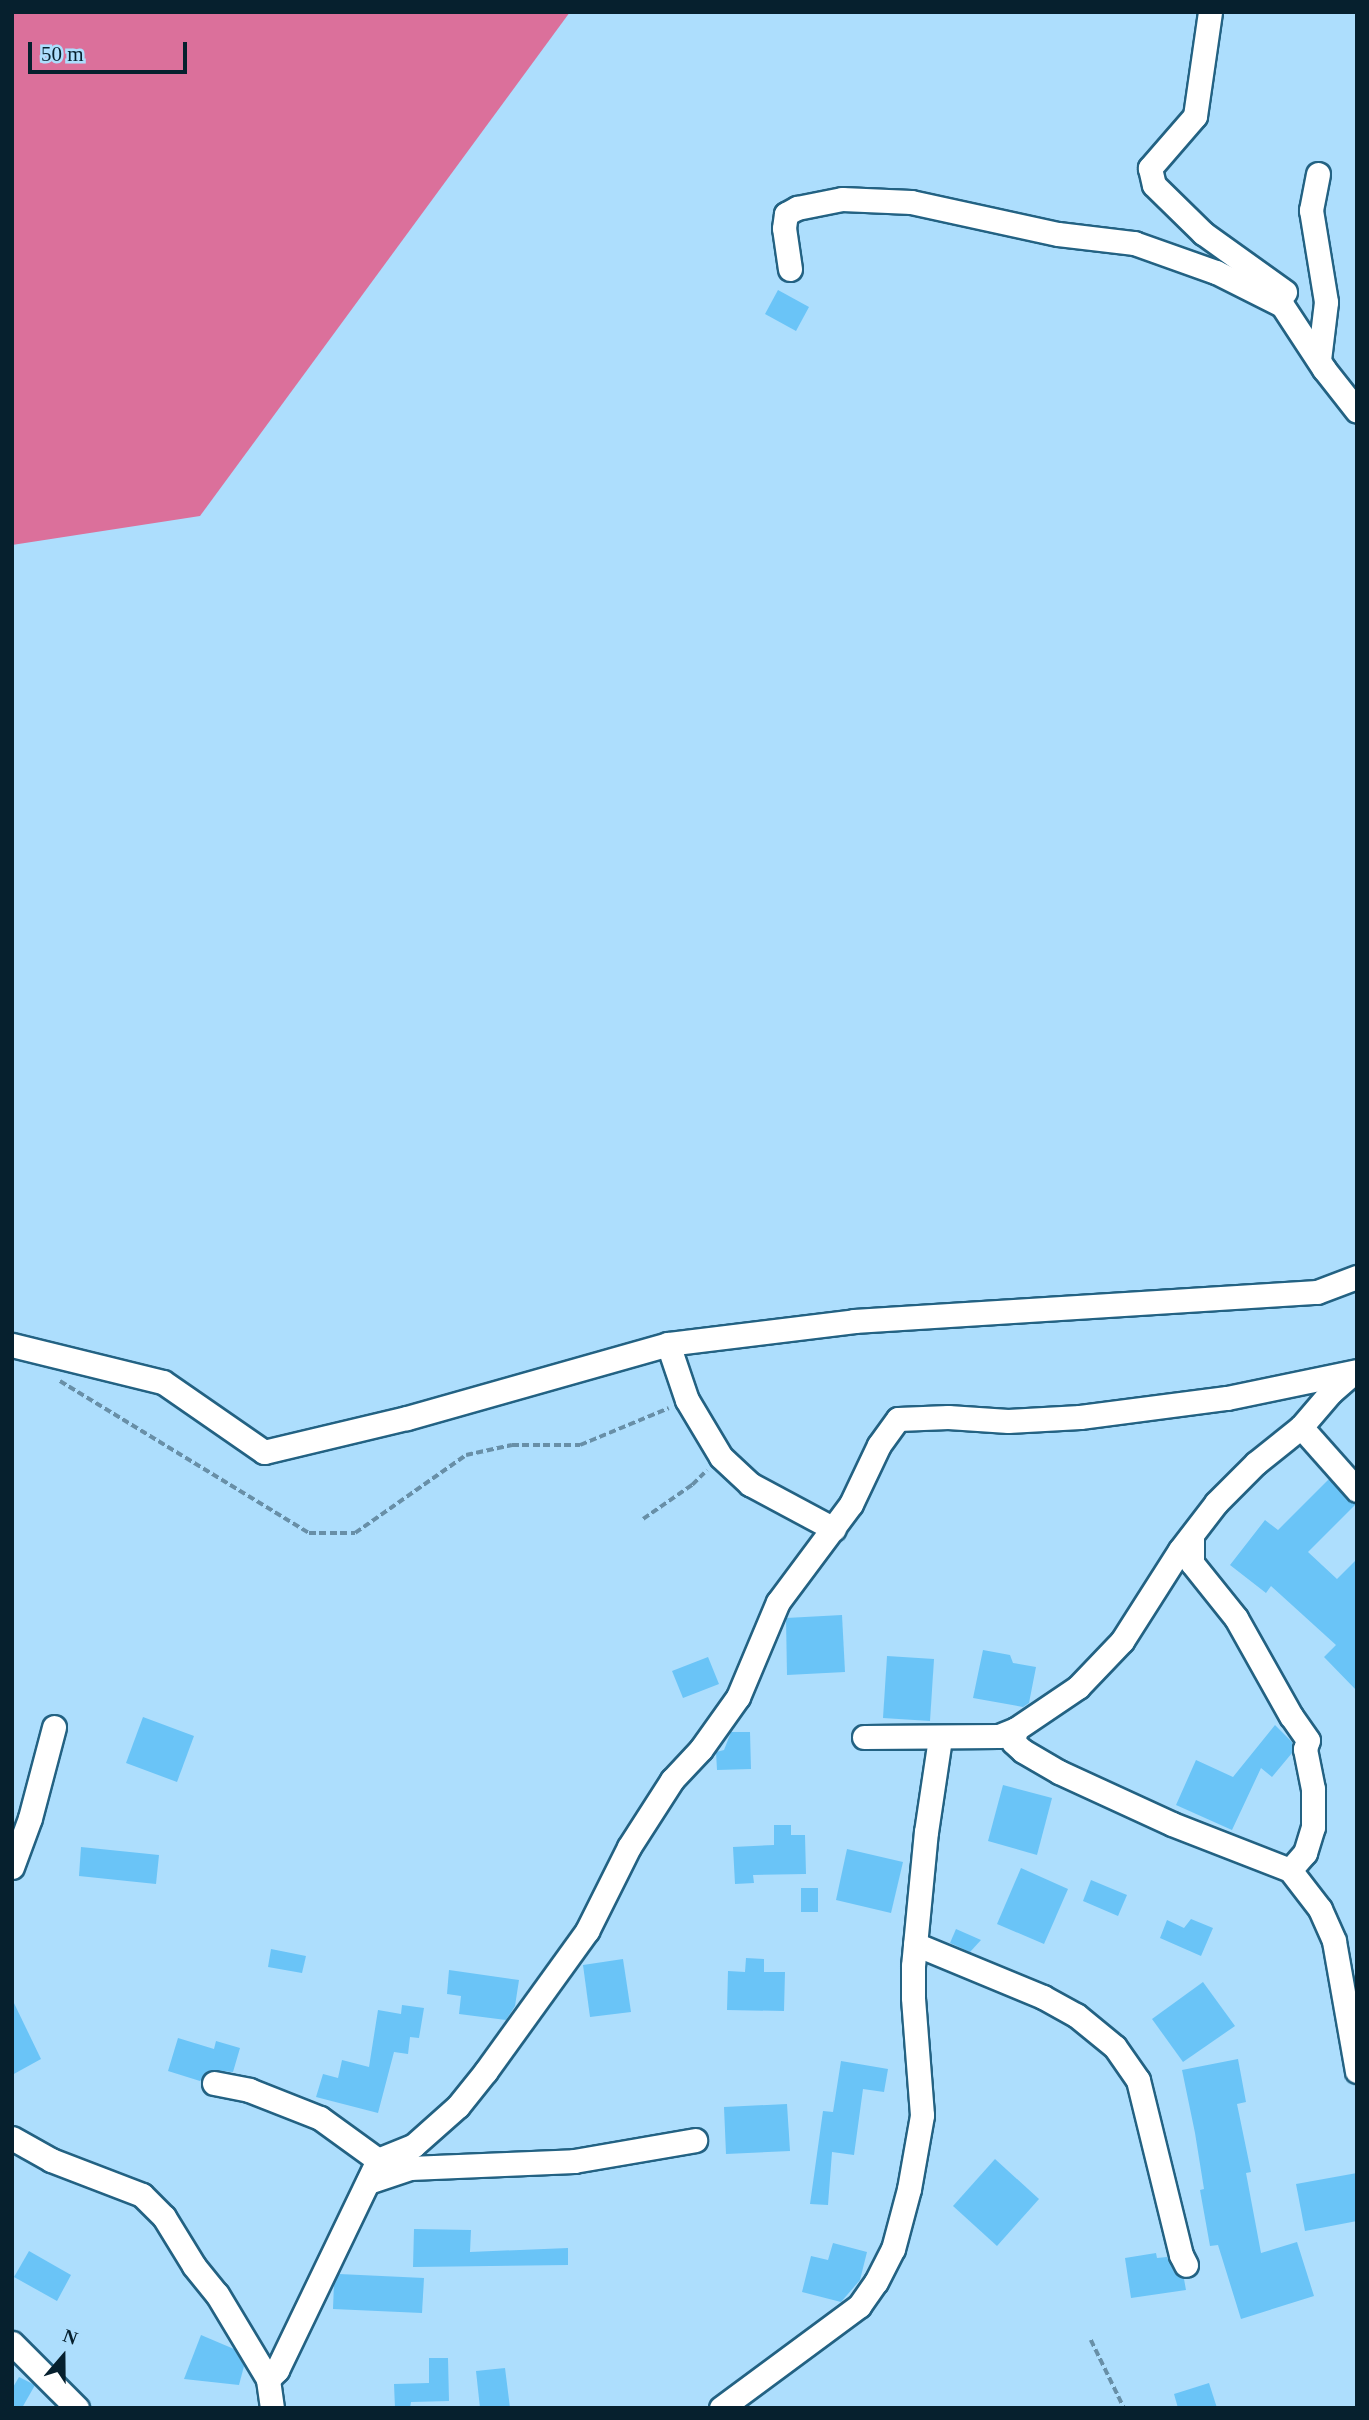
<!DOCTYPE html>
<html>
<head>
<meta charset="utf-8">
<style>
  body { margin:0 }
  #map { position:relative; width:1369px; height:2420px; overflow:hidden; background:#addefd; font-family:"Times New Roman",serif }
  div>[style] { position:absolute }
  .forest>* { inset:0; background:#db709b }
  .building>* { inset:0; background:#6ac4f7 }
  .path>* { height:3.5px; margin-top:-1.75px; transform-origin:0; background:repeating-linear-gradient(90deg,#688fa7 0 7px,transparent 0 10.5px) }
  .roads { filter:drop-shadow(2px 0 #236283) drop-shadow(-2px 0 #236283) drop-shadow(0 2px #236283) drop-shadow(0 -2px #236283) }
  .minor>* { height:23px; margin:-11.5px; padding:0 11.5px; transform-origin:11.5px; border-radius:11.5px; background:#fff }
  span { translate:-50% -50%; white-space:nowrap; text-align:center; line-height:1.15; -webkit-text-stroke:7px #addefd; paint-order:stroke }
  .frame { position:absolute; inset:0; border:14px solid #06202e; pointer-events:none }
  .north { position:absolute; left:28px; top:2322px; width:70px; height:70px; -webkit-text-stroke:5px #addefd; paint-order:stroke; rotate:20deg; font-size:19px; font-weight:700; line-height:28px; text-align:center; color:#06202e }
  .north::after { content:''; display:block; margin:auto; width:24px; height:32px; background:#06202e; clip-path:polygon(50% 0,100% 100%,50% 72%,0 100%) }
  .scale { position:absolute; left:28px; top:42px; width:159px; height:32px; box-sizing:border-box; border:4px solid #06202e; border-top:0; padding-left:9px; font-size:21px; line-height:24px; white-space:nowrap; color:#06202e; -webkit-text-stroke:5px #addefd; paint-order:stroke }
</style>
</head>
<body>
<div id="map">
  <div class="forest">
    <div style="clip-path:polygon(12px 12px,570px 12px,200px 516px,12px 545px)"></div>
  </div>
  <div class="building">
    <div style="clip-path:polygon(778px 290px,809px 307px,796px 331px,765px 314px)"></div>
    <div style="clip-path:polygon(1329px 1479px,1347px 1499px,1356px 1504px,1308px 1552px,1337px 1579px,1357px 1559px,1357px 1691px,1324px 1657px,1336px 1645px,1271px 1586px,1266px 1593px,1230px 1565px,1265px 1520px,1278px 1530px)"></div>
    <div style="clip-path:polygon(842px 1615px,845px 1672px,787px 1675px,786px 1618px)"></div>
    <div style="clip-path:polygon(983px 1650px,1010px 1655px,1013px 1663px,1036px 1667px,1029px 1703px,1023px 1707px,973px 1698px)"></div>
    <div style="clip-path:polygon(887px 1656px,934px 1659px,930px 1721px,883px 1718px)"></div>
    <div style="clip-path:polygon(708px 1657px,719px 1684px,683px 1698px,672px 1671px)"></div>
    <div style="clip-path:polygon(143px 1717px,194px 1736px,177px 1782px,126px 1763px)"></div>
    <div style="clip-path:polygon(1275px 1725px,1292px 1742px,1292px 1753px,1272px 1777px,1261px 1768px,1232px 1830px,1176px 1805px,1196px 1760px,1233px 1777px)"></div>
    <div style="clip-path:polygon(731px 1732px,750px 1732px,751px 1769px,717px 1770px,716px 1752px,724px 1750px)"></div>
    <div style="clip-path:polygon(1003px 1785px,1052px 1798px,1037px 1855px,988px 1841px)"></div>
    <div style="clip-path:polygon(774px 1825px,791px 1825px,791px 1835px,805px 1835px,806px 1874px,753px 1875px,754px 1883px,735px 1884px,733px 1847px,774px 1845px)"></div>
    <div style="clip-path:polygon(81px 1847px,159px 1855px,156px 1884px,79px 1876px)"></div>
    <div style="clip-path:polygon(847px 1849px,903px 1862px,891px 1913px,836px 1900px)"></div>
    <div style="clip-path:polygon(1021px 1868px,1068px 1889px,1044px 1944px,997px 1924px)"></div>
    <div style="clip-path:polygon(1091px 1880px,1127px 1895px,1118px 1916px,1083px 1901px)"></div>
    <div style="clip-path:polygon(801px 1888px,818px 1888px,818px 1912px,801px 1912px)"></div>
    <div style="clip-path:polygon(1191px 1919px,1213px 1928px,1201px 1956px,1160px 1938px,1167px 1920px,1184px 1928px)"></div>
    <div style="clip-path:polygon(956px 1929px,981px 1940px,970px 1952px,950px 1943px)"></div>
    <div style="clip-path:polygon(271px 1949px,306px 1956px,302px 1973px,268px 1967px)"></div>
    <div style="clip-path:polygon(746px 1958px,764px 1959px,764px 1972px,785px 1972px,784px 2011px,727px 2010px,728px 1971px,745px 1972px)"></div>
    <div style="clip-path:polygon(623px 1959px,631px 2012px,590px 2017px,583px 1965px)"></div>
    <div style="clip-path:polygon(449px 1970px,519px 1980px,515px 2006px,506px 2020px,459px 2014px,461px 1996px,447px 1994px)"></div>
    <div style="clip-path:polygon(1203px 1982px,1235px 2026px,1183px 2062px,1152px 2019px)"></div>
    <div style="clip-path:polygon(12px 1999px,41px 2059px,12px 2075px)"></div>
    <div style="clip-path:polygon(402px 2005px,424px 2008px,419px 2038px,410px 2037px,408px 2054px,394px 2052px,378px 2113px,316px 2097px,323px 2074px,338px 2078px,342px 2060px,369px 2067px,378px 2010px,401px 2014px)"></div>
    <div style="clip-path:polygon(178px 2038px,214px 2049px,216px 2041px,240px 2048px,233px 2072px,210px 2070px,200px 2081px,168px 2071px)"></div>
    <div style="clip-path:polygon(1238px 2059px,1246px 2102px,1237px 2104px,1251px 2172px,1246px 2173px,1261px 2253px,1297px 2242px,1314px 2296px,1241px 2319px,1218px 2245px,1210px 2246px,1200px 2190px,1204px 2189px,1195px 2133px,1182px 2070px)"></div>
    <div style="clip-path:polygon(841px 2061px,888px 2069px,884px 2092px,863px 2089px,854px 2155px,832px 2152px,828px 2205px,810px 2204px,823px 2111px,833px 2112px)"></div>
    <div style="clip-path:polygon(787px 2104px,790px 2151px,726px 2154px,724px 2107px)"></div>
    <div style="clip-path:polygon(995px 2159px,1039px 2199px,997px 2246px,953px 2206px)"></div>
    <div style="clip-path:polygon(1357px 2173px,1357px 2221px,1305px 2231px,1296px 2184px)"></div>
    <div style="clip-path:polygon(414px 2229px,471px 2230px,470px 2252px,568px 2248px,568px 2265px,413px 2267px)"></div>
    <div style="clip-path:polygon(833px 2243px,867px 2252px,860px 2280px,841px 2302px,802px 2292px,811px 2256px,828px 2260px)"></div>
    <div style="clip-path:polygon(29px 2251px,71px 2275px,57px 2301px,14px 2277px)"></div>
    <div style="clip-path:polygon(1156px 2253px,1157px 2258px,1167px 2257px,1174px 2272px,1184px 2279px,1186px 2290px,1131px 2298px,1125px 2258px)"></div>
    <div style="clip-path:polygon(339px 2274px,424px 2278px,422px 2313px,333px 2309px,334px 2283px)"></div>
    <div style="clip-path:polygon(201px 2335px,234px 2349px,244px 2366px,239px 2385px,184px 2379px)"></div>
    <div style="clip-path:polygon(429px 2358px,448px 2358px,449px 2401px,411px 2402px,410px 2408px,395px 2408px,394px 2384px,429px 2383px)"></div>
    <div style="clip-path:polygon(505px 2368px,510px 2408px,480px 2408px,476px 2371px)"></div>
    <div style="clip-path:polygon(19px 2377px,35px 2385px,22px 2408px,12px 2408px,12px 2389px)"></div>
    <div style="clip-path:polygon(1209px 2383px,1217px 2408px,1178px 2408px,1174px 2394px)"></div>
  </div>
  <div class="path">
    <div style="left:60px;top:1381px;width:292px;rotate:31.4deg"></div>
    <div style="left:309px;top:1533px;width:46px"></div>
    <div style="left:355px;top:1533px;width:136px;rotate:-35.1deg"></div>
    <div style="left:466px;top:1455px;width:47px;rotate:-12.3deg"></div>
    <div style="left:512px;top:1445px;width:68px"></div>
    <div style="left:580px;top:1445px;width:96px;rotate:-22.6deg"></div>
    <div style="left:643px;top:1519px;width:60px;rotate:-34.8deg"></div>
    <div style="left:692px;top:1485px;width:21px;rotate:-45deg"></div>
    <div style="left:1091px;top:2340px;width:76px;rotate:64.1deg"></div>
  </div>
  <div class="roads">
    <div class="minor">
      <div style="left:1210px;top:12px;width:105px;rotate:98.2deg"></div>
      <div style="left:1195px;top:116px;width:69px;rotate:130.9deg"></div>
      <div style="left:1150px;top:168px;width:17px;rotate:77deg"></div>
      <div style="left:1154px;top:185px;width:69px;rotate:44.4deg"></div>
      <div style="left:1203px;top:233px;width:101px;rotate:35.7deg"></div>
      <div style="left:1318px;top:174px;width:37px;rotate:101deg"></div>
      <div style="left:1311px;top:210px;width:93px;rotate:80.7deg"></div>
      <div style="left:1326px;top:302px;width:58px;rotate:96.9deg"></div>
      <div style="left:790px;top:269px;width:41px;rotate:-98.3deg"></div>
      <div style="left:784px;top:228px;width:14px;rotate:-82deg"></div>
      <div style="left:786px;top:214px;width:13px;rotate:-29deg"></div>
      <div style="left:797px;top:208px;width:46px;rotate:-11.3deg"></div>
      <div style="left:842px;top:199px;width:69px;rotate:2.5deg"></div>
      <div style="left:911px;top:202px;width:150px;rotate:12.3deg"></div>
      <div style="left:1058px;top:234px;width:77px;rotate:6.8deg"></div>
      <div style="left:1134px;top:243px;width:87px;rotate:19.5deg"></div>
      <div style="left:1216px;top:272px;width:74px;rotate:26.6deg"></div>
      <div style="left:1282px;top:305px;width:77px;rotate:56.7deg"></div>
      <div style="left:1324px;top:369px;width:53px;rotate:51.8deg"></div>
      <div style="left:668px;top:1344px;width:59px;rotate:71.3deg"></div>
      <div style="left:687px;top:1400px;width:66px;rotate:59.2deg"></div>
      <div style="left:721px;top:1457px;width:40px;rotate:43deg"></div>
      <div style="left:750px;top:1484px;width:95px;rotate:28.2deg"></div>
      <div style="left:12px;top:1345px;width:155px;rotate:13.8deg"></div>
      <div style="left:163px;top:1382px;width:123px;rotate:34.7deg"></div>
      <div style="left:264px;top:1452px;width:147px;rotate:-13.4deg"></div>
      <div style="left:407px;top:1418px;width:271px;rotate:-15.8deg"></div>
      <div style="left:668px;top:1344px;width:187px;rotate:-7deg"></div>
      <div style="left:854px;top:1321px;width:464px;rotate:-3.6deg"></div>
      <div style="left:1317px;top:1292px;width:43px;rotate:-20.6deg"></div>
      <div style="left:1301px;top:1427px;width:84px;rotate:48.4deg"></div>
      <div style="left:1016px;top:1729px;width:13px;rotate:103deg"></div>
      <div style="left:1013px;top:1742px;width:13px;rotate:42deg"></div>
      <div style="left:1023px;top:1751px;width:42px;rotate:30.3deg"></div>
      <div style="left:1059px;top:1772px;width:124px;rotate:24.7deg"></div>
      <div style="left:1172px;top:1824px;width:127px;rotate:21.3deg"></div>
      <div style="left:1290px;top:1870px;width:23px;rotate:-49deg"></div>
      <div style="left:1305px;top:1853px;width:27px;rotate:-73deg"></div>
      <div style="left:1313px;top:1827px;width:38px;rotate:-90deg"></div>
      <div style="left:1313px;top:1789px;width:41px;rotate:-101.3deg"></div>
      <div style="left:1305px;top:1749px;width:9px;rotate:-72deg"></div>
      <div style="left:1308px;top:1740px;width:29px;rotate:-125deg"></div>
      <div style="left:1291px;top:1716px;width:112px;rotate:-119.3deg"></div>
      <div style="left:1236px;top:1618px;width:70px;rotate:-128.7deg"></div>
      <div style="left:1192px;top:1563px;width:27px;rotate:-90deg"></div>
      <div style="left:864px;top:1737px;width:135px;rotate:-0.4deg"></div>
      <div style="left:999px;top:1736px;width:18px;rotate:-22deg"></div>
      <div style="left:1016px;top:1729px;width:75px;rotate:-34.1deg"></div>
      <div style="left:1078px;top:1687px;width:64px;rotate:-46.3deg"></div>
      <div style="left:1122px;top:1641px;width:108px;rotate:-57.5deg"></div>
      <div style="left:1180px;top:1550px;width:59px;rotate:-52.5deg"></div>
      <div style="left:1216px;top:1503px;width:57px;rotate:-45deg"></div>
      <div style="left:1256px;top:1463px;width:58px;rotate:-38.7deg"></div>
      <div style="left:1301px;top:1427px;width:46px;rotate:-49.4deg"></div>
      <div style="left:1331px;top:1392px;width:30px;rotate:-41deg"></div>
      <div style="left:12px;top:1867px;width:52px;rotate:-69.8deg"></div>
      <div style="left:30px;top:1818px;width:94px;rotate:-75.2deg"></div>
      <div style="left:1290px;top:1870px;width:49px;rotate:52.4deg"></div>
      <div style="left:1320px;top:1909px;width:35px;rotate:66deg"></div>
      <div style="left:1334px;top:1941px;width:132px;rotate:80deg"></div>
      <div style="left:915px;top:1944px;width:139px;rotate:22.5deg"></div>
      <div style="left:1043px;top:1997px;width:38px;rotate:29deg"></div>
      <div style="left:1076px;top:2015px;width:50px;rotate:39.4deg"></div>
      <div style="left:1115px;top:2047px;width:40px;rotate:55.1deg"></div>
      <div style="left:1138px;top:2080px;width:180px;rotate:76.2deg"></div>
      <div style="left:1181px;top:2255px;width:11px;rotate:63deg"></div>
      <div style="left:214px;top:2083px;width:36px;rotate:11deg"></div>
      <div style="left:249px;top:2090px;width:76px;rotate:21.5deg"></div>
      <div style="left:320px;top:2118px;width:72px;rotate:35.9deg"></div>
      <div style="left:12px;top:2138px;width:45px;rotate:29.4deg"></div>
      <div style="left:51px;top:2160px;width:97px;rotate:21deg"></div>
      <div style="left:142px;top:2195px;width:31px;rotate:45deg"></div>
      <div style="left:164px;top:2217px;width:57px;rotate:58.5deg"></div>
      <div style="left:194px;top:2266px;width:36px;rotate:51deg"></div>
      <div style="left:217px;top:2294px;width:99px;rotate:59deg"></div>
      <div style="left:368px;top:2182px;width:44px;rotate:-18.4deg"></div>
      <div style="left:410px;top:2168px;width:164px;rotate:-2.4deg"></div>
      <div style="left:574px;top:2161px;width:123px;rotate:-9.8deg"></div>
      <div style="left:12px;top:2343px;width:92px;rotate:45deg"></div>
      <div style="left:272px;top:2408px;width:29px;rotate:-98deg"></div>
      <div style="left:268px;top:2379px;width:13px;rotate:-45deg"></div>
      <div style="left:277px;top:2370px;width:233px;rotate:-64.3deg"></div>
      <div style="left:378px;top:2160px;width:38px;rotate:-22deg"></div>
      <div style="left:413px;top:2146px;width:60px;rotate:-41.6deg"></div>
      <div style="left:458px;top:2106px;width:45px;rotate:-51.3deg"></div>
      <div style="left:486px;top:2071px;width:173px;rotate:-54.2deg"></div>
      <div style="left:587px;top:1931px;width:94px;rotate:-63.4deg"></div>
      <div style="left:629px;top:1847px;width:80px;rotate:-57.3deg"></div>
      <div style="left:672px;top:1780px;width:42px;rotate:-46.9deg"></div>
      <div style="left:701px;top:1749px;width:64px;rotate:-54.6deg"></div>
      <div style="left:738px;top:1697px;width:103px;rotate:-67.2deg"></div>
      <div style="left:778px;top:1602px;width:122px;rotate:-53.3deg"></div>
      <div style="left:851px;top:1504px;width:65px;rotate:-64.6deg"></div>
      <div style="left:879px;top:1445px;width:32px;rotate:-54deg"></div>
      <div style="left:898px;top:1419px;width:50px;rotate:-2.3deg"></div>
      <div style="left:948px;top:1417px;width:60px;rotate:3.8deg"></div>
      <div style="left:1008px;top:1421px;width:72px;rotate:-3.2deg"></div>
      <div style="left:1080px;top:1417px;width:148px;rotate:-7.4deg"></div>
      <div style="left:1227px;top:1398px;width:133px;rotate:-11.7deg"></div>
      <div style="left:721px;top:2408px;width:172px;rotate:-36.5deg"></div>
      <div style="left:859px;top:2306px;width:29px;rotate:-55deg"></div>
      <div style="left:876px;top:2282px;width:37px;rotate:-63deg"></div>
      <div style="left:893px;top:2249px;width:62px;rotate:-75.1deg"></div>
      <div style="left:909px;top:2189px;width:75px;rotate:-80deg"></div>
      <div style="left:922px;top:2115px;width:118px;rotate:-94.4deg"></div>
      <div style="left:913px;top:1997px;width:31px;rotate:-90deg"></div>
      <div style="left:913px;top:1966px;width:135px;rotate:-84.5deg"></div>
      <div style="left:926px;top:1832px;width:95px;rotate:-81.5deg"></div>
    </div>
  </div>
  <div class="frame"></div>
  <div class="north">N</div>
  <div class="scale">50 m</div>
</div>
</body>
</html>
